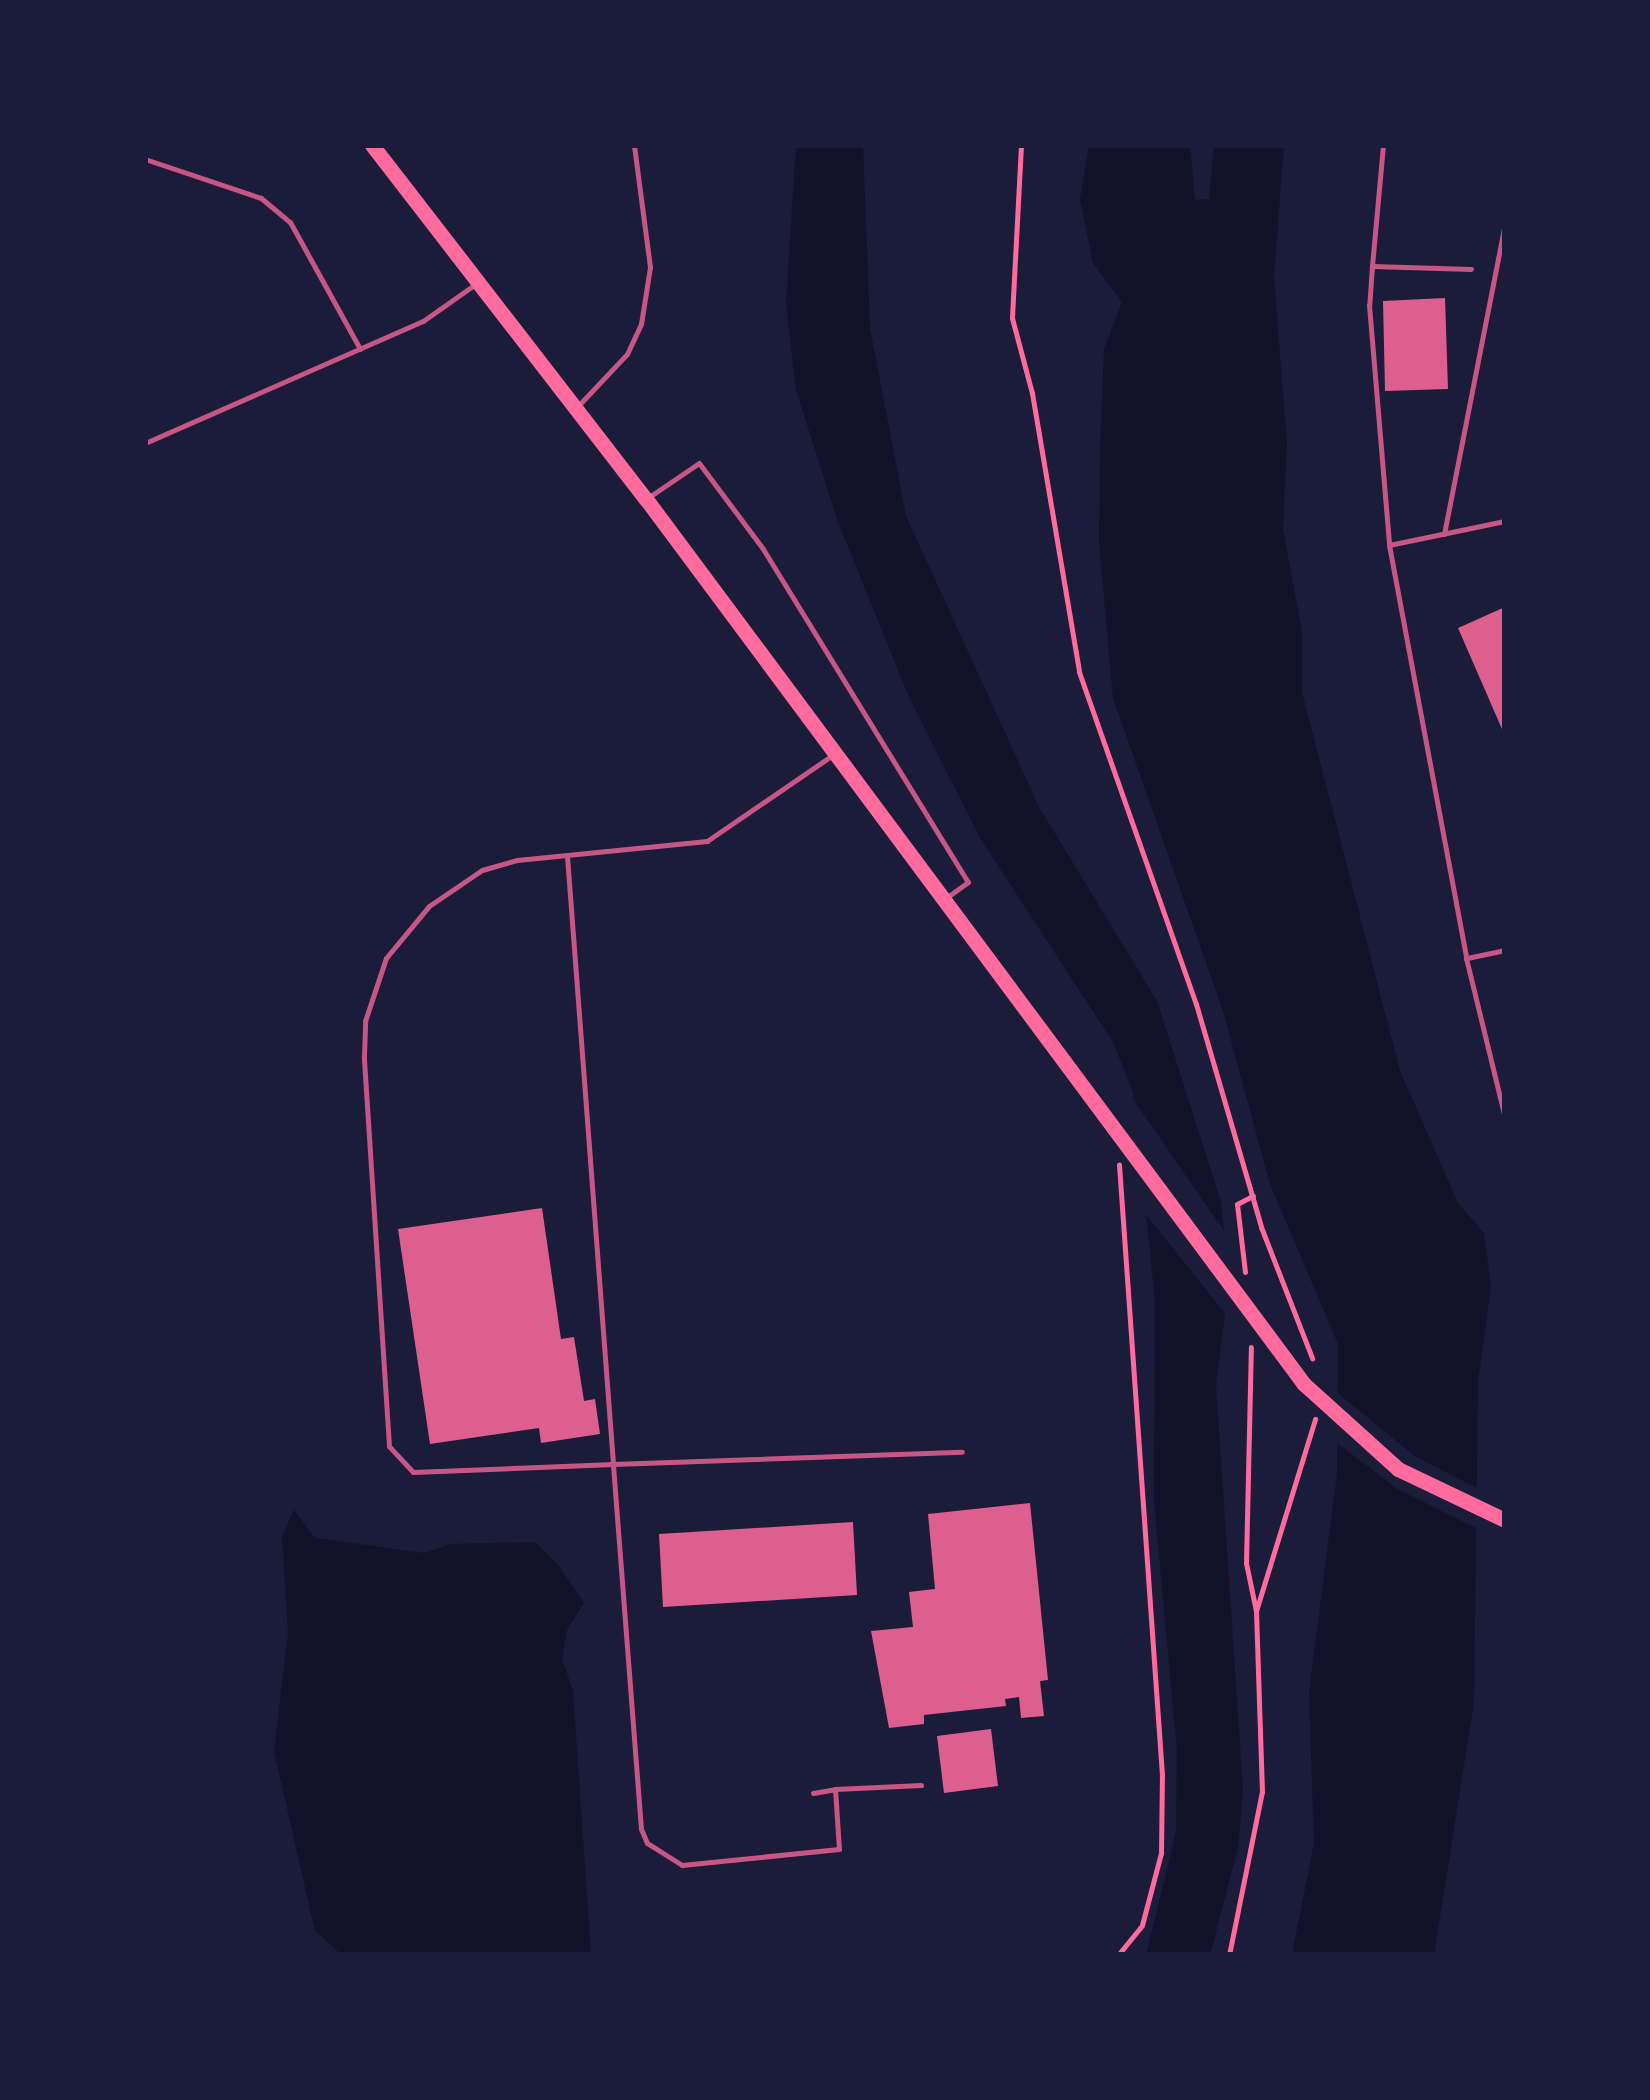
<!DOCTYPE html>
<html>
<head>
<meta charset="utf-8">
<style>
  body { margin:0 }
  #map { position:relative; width:1650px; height:2100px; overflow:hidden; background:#1b1b3a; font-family:"Nunito Sans",sans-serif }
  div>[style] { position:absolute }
  .water>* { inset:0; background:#12122b }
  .pier>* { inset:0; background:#1b1b3a }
  .building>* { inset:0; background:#dd5f8e }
  .path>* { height:5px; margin:-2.5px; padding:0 2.5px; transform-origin:2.5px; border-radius:2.5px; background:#ff6b9d }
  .service>* { height:5px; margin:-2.5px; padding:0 2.5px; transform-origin:2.5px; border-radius:2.5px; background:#c65784 }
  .secondary>* { height:15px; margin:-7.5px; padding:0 7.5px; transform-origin:7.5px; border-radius:7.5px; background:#ff6b9d }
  span { translate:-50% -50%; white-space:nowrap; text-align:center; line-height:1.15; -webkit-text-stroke:8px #1b1b3a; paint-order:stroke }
  .frame { position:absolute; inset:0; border:148px solid #1b1b3a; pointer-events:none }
</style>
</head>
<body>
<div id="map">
  <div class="water">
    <div style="clip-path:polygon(796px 145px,863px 145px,870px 328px,906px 516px,1039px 807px,1157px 1001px,1221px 1202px,1229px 1282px,1216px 1385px,1243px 1790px,1238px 1848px,1210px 1955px,1146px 1955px,1176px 1832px,1177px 1751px,1154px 1500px,1155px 1300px,1133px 1092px,1113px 1042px,980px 838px,909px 697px,838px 522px,796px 390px,786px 304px)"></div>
    <div style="clip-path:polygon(1089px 145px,1190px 145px,1195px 200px,1209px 199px,1214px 145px,1284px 145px,1274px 277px,1287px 444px,1283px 529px,1302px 632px,1302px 692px,1400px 1071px,1458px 1203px,1484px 1233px,1491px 1286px,1478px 1382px,1474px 1702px,1434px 1955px,1292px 1955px,1314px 1843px,1309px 1692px,1337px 1474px,1338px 1344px,1270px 1184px,1223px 1011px,1113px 698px,1099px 541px,1100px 451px,1104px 349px,1122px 302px,1093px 263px,1080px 199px)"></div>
    <div style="clip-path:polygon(294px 1510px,315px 1538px,424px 1553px,451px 1544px,535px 1542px,559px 1566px,584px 1603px,567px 1630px,562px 1659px,573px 1691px,591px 1955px,342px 1955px,315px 1931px,274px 1751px,288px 1633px,282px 1536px)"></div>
  </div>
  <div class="pier">
    <div style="clip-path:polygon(1131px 1096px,1231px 1241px,1231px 1321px,1136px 1202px)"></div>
    <div style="clip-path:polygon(1334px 1390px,1416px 1457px,1485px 1492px,1484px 1532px,1399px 1490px,1333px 1440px)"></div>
  </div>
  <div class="building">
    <div style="clip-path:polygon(1445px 298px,1448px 389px,1385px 391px,1383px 301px)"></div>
    <div style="clip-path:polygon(1505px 607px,1505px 736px,1458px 628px)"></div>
    <div style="clip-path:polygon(542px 1208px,561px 1339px,574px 1337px,584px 1401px,595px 1399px,600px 1434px,541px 1443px,539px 1428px,430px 1444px,398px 1229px)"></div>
    <div style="clip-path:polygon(1030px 1503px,1048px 1680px,1040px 1681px,1044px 1716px,1021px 1718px,1019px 1697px,1005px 1699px,1006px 1706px,924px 1715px,924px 1724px,889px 1728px,871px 1631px,913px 1627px,909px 1592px,935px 1589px,928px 1514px)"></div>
    <div style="clip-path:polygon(853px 1522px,857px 1595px,663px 1607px,659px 1534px)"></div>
    <div style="clip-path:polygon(991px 1729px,998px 1786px,944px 1793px,937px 1736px)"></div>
  </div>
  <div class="path">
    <div style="left:1021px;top:145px;width:173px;rotate:93deg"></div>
    <div style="left:1012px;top:318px;width:78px;rotate:75.1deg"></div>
    <div style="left:1032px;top:393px;width:283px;rotate:80.4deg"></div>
    <div style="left:1079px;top:672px;width:352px;rotate:70.6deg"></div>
    <div style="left:1196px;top:1004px;width:232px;rotate:73.7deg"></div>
    <div style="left:1261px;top:1227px;width:141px;rotate:68.7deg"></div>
    <div style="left:1245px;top:1272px;width:68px;rotate:-96.7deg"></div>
    <div style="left:1237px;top:1204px;width:18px;rotate:-27deg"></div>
    <div style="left:1256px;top:1611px;width:201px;rotate:-72.9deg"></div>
    <div style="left:1118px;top:1955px;width:38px;rotate:-51deg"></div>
    <div style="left:1142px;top:1925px;width:74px;rotate:-75.2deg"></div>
    <div style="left:1161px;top:1853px;width:78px;rotate:-89.3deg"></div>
    <div style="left:1162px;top:1775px;width:612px;rotate:-94.03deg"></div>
    <div style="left:1229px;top:1955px;width:166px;rotate:-78.6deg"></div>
    <div style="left:1262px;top:1792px;width:181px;rotate:-91.9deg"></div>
    <div style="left:1256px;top:1611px;width:49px;rotate:-101.8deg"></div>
    <div style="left:1246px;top:1563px;width:216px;rotate:-88.7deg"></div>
  </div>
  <div class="service">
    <div style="left:1383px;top:145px;width:121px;rotate:95.2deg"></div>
    <div style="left:1372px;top:266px;width:99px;rotate:1.7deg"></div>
    <div style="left:145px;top:159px;width:122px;rotate:18.6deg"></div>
    <div style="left:261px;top:198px;width:38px;rotate:40deg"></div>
    <div style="left:290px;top:222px;width:145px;rotate:61.1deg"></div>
    <div style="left:1372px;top:266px;width:39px;rotate:94deg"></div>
    <div style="left:1369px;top:305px;width:241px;rotate:85.2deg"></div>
    <div style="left:1389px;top:545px;width:420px;rotate:79.4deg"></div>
    <div style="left:577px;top:407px;width:73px;rotate:-46.7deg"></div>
    <div style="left:627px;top:354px;width:33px;rotate:-65deg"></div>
    <div style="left:641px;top:324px;width:58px;rotate:-81deg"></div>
    <div style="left:650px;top:267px;width:123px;rotate:-97.5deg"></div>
    <div style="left:145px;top:443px;width:304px;rotate:-23.7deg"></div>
    <div style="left:423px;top:321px;width:62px;rotate:-35.2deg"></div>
    <div style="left:649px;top:497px;width:60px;rotate:-34.2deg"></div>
    <div style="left:699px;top:463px;width:107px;rotate:53.3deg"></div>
    <div style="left:763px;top:549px;width:391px;rotate:58.4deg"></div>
    <div style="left:968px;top:882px;width:26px;rotate:144deg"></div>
    <div style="left:1444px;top:534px;width:318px;rotate:-78.9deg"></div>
    <div style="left:1389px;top:545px;width:118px;rotate:-11.7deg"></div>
    <div style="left:567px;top:856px;width:610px;rotate:85.67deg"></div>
    <div style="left:613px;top:1464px;width:200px;rotate:177.7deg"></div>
    <div style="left:413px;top:1472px;width:35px;rotate:-133deg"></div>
    <div style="left:389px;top:1446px;width:391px;rotate:-93.7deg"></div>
    <div style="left:364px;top:1056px;width:35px;rotate:-88deg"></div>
    <div style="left:365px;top:1021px;width:66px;rotate:-71.6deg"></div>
    <div style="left:386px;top:958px;width:67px;rotate:-50.4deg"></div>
    <div style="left:429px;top:906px;width:64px;rotate:-34.2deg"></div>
    <div style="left:482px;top:870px;width:36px;rotate:-16deg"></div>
    <div style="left:517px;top:860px;width:191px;rotate:-5.7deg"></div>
    <div style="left:707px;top:841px;width:154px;rotate:-34.4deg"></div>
    <div style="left:1505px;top:950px;width:40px;rotate:168deg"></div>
    <div style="left:1466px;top:958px;width:165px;rotate:76.3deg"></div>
    <div style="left:921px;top:1785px;width:86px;rotate:177.3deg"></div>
    <div style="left:835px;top:1789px;width:60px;rotate:86.2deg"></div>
    <div style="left:839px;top:1849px;width:158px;rotate:174.2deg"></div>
    <div style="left:682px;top:1865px;width:41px;rotate:-147.8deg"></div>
    <div style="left:647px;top:1843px;width:15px;rotate:-113deg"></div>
    <div style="left:641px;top:1829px;width:366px;rotate:-94.4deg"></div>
    <div style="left:613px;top:1464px;width:349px;rotate:-2deg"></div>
    <div style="left:813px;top:1793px;width:22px;rotate:-10deg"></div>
  </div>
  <div class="secondary">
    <div style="left:372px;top:145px;width:448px;rotate:52.3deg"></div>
    <div style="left:646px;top:499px;width:1103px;rotate:53.37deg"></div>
    <div style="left:1304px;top:1384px;width:127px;rotate:42.1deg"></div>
    <div style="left:1398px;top:1469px;width:119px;rotate:25.5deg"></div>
  </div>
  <div class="frame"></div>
</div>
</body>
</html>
